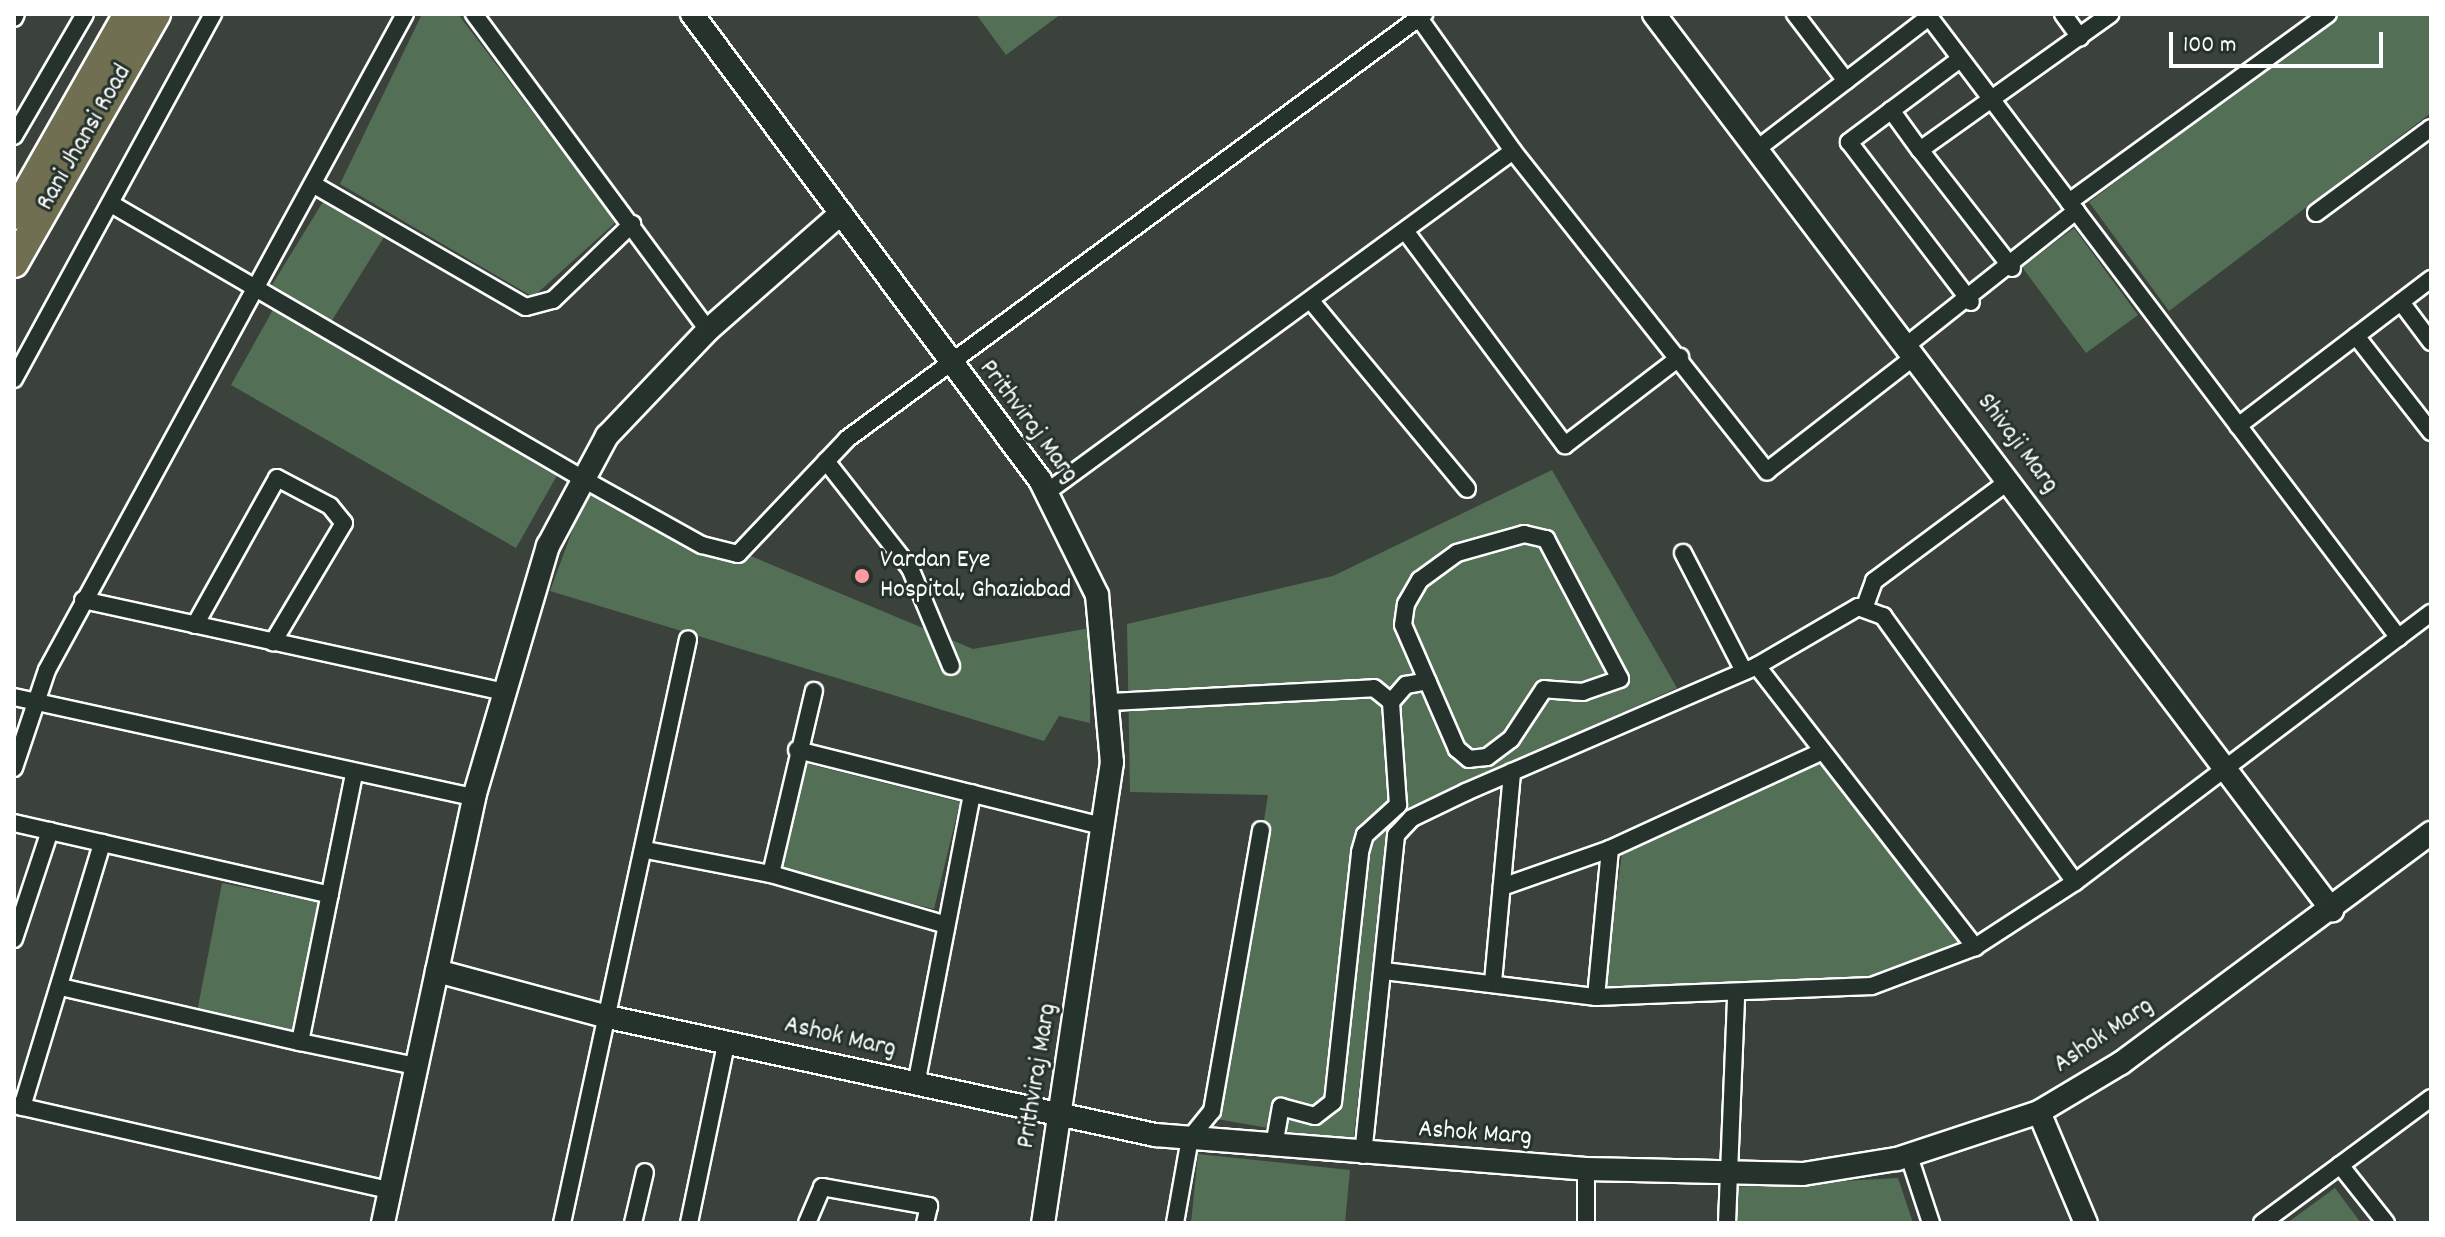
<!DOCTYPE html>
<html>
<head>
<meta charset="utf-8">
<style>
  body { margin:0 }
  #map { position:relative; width:2445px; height:1237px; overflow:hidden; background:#3b413b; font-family:Dekko,sans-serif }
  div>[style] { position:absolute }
  .green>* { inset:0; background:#537057 }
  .roads { filter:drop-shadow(2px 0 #fff) drop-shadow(-2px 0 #fff) drop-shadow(0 2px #fff) drop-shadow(0 -2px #fff) }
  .street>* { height:16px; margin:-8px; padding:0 8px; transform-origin:8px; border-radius:8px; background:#26332d }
  .secondary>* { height:22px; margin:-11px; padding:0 11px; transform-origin:11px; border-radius:11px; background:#26332d }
  .highway>* { height:28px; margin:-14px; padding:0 14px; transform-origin:14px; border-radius:14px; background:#706f52 }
  .dots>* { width:22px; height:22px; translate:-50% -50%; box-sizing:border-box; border:4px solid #26332d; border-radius:50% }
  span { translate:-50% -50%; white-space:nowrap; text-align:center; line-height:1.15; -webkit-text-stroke:6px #26332d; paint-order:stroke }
  .street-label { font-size:26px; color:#fff }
  .poi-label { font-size:26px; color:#fff }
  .left { translate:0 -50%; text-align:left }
  .frame { position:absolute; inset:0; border:16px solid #fff; pointer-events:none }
  .scale { position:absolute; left:2169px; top:32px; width:214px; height:36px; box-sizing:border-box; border:4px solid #fff; border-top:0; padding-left:10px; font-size:24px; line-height:28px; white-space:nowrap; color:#fff; -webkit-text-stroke:6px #26332d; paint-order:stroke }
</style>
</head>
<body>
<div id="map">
  <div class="green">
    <div style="clip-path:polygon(422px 14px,458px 14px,616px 222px,533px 297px,340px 184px)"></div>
    <div style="clip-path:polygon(976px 14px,1061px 14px,1006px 55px)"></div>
    <div style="clip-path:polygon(2340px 14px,2431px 14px,2431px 113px,2169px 311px,2089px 202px)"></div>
    <div style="clip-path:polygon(324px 200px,384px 237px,331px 322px,272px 285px)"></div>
    <div style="clip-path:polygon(2074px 228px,2138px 315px,2086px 353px,2022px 267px)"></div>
    <div style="clip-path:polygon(274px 308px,559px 472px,516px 548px,231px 385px)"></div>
    <div style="clip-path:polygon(1552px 470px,1677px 688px,1429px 799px,1401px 818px,1387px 842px,1353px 1143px,1217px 1119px,1268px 795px,1130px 792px,1127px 624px,1333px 576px)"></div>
    <div style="clip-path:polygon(588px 488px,973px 649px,1090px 628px,1090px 723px,1059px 716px,1044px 741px,550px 591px)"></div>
    <div style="clip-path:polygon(1819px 761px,1964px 944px,1869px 982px,1603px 991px,1622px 853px)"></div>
    <div style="clip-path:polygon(804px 763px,960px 802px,934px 909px,778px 870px)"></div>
    <div style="clip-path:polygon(222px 883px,318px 902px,293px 1031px,197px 1012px)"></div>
    <div style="clip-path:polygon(1198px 1154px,1350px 1170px,1345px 1223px,1191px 1223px)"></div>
    <div style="clip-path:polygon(1898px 1178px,1913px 1223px,1735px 1223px,1733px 1187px)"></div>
    <div style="clip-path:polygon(2335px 1188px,2361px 1223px,2287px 1223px)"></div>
  </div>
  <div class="roads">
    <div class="street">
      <div style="left:474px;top:14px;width:393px;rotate:53.5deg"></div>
      <div style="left:1795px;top:14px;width:84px;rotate:52.7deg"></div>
      <div style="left:1927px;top:14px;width:782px;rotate:52.9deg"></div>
      <div style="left:2063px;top:14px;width:29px;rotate:54deg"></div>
      <div style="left:14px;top:18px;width:4px;rotate:-63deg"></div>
      <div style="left:1419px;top:18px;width:163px;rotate:54.7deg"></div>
      <div style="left:1513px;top:151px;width:409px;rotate:51.6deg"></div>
      <div style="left:1767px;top:471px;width:187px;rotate:-37.8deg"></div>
      <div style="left:1960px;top:59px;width:139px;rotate:143.2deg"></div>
      <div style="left:1849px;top:142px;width:201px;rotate:52.7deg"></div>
      <div style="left:1891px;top:110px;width:49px;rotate:54.1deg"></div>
      <div style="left:14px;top:136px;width:141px;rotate:-59.8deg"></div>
      <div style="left:1757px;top:149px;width:217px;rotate:-37.5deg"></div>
      <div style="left:316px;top:186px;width:242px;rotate:30deg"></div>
      <div style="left:526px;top:307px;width:28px;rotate:-15deg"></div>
      <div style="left:553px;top:300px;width:110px;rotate:-43.9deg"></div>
      <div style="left:2069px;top:202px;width:320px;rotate:-36deg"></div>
      <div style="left:113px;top:205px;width:546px;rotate:30.23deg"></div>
      <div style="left:585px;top:480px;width:134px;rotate:29.1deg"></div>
      <div style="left:702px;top:545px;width:37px;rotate:14deg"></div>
      <div style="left:738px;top:554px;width:158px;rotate:-46.5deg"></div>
      <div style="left:847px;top:439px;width:717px;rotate:-36.37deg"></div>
      <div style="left:2316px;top:213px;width:143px;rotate:-36.5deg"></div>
      <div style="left:1406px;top:232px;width:266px;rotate:53.3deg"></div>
      <div style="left:1565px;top:445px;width:145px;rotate:-37.4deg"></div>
      <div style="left:2012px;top:268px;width:150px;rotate:-127.9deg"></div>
      <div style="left:1920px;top:150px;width:234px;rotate:-35.5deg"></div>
      <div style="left:1311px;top:301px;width:244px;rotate:50.3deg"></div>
      <div style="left:2401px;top:302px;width:50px;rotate:53.1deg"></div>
      <div style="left:2356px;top:336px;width:122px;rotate:52deg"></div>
      <div style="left:1907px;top:345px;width:216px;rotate:-38.4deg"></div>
      <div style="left:14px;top:379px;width:416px;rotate:-61.4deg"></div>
      <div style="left:2238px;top:426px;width:243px;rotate:-37.3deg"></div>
      <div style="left:826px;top:461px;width:136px;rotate:51.9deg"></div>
      <div style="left:910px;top:568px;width:106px;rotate:67.3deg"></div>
      <div style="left:1047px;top:492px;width:577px;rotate:-36.2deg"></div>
      <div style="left:1524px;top:534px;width:23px;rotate:13deg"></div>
      <div style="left:1546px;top:539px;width:158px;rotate:62.1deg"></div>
      <div style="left:1620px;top:679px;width:39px;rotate:161deg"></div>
      <div style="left:1583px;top:692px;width:39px;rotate:-176deg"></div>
      <div style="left:1544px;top:689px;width:60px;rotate:123.4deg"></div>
      <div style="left:1511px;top:739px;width:30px;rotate:143deg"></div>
      <div style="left:1487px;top:757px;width:18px;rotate:174deg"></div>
      <div style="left:1469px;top:759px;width:16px;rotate:-140deg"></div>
      <div style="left:1457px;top:749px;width:135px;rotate:-113.5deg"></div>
      <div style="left:1403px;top:625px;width:21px;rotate:-82deg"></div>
      <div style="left:1406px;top:604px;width:28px;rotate:-60deg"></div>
      <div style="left:1420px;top:580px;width:46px;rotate:-36.1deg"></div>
      <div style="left:1457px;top:553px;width:70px;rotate:-15.8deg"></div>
      <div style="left:1683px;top:553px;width:133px;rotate:62.7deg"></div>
      <div style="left:83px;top:600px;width:431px;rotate:12.3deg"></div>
      <div style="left:1865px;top:606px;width:27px;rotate:-70deg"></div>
      <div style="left:1874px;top:581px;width:169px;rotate:-36.6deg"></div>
      <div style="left:195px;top:625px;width:168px;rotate:-60.8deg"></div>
      <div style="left:277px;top:478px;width:60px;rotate:27.8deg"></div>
      <div style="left:330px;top:506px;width:22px;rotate:51deg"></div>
      <div style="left:344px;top:523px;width:139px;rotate:120.8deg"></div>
      <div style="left:1757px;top:666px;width:356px;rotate:52.2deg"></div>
      <div style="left:14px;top:697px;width:471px;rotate:12.3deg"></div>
      <div style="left:1111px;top:702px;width:263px;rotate:-3deg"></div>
      <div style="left:1374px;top:688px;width:22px;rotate:39deg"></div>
      <div style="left:1391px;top:702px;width:23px;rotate:-49deg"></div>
      <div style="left:1406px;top:685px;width:22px;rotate:-10deg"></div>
      <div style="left:797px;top:750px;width:317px;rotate:14deg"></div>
      <div style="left:14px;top:768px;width:103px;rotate:-71.4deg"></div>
      <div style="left:47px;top:670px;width:747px;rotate:-61.38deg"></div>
      <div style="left:14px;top:823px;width:324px;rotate:12.8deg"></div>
      <div style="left:646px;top:850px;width:127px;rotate:10.9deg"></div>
      <div style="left:771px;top:874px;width:182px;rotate:16.2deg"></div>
      <div style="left:771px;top:874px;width:188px;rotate:-76.8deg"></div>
      <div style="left:1502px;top:887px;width:114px;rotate:-19.4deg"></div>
      <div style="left:14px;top:939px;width:114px;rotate:-71.6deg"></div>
      <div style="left:1384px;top:971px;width:214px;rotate:7deg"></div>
      <div style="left:1596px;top:997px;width:276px;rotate:-2.3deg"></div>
      <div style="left:1872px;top:986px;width:110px;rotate:-20.7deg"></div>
      <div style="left:1975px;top:947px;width:119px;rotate:-33deg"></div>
      <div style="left:2075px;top:882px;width:446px;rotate:-37.1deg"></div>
      <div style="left:1493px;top:982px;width:211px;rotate:-84.8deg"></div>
      <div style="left:61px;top:987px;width:245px;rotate:13deg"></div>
      <div style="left:300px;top:1042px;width:274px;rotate:-78.6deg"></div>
      <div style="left:1596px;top:997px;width:149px;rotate:-84.6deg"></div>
      <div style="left:1610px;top:849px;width:230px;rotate:-24.7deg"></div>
      <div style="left:300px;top:1042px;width:118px;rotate:11.7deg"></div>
      <div style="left:916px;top:1085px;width:297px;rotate:-79.1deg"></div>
      <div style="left:14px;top:1105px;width:385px;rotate:12.8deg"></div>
      <div style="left:22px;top:1107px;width:276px;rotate:-73.1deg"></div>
      <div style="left:1274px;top:1146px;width:40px;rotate:-80deg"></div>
      <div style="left:1281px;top:1107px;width:35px;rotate:15deg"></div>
      <div style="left:1315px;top:1116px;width:23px;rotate:-38deg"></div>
      <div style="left:1333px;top:1102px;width:251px;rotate:-83.8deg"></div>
      <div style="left:1360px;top:852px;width:18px;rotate:-74deg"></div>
      <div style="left:1365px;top:835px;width:45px;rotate:-42.3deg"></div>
      <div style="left:1398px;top:805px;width:103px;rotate:-93.9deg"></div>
      <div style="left:1363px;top:1155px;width:322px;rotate:-84.1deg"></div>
      <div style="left:1396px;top:835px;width:23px;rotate:-47deg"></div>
      <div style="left:1412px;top:818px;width:60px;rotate:-25.7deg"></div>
      <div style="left:1466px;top:792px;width:317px;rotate:-23.4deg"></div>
      <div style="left:1757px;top:666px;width:117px;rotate:-30.3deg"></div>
      <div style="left:1858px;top:607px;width:27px;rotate:20deg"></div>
      <div style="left:1883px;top:616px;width:328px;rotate:54.2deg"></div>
      <div style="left:1909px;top:1156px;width:71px;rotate:71.8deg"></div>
      <div style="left:2340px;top:1165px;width:74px;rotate:51.6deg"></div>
      <div style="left:1586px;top:1169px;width:54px;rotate:90deg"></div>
      <div style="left:562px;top:1223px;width:597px;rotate:-77.82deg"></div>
      <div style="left:633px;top:1223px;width:52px;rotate:-76.8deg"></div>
      <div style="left:689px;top:1223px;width:187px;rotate:-78.3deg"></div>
      <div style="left:807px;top:1223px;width:39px;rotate:-67deg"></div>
      <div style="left:822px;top:1187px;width:109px;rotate:10.1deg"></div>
      <div style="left:929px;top:1206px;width:17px;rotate:103deg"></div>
      <div style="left:1175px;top:1223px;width:86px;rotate:-80deg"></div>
      <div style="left:1190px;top:1138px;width:35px;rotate:-51deg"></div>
      <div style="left:1212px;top:1111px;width:285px;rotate:-80.1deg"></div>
      <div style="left:1727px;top:1223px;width:226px;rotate:-87.7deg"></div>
      <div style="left:2262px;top:1223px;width:210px;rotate:-36.5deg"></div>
    </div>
    <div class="secondary">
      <div style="left:692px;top:14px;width:582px;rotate:53.25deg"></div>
      <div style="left:1040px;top:480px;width:128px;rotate:63.6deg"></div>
      <div style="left:1097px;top:595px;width:168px;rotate:84.9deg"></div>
      <div style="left:1112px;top:762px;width:466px;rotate:98.5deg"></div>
      <div style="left:1654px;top:14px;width:1124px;rotate:52.89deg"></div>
      <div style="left:437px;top:971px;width:177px;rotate:15.1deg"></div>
      <div style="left:608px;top:1017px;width:560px;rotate:12.17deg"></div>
      <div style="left:1155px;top:1135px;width:432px;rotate:4.5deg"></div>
      <div style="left:1586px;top:1169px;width:217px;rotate:1.3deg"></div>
      <div style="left:1803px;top:1174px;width:95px;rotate:-9.1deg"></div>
      <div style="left:1897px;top:1159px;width:150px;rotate:-18.3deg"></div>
      <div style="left:2039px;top:1112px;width:96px;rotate:-30.9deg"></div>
      <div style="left:2121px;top:1063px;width:386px;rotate:-36.6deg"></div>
      <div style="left:2039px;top:1112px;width:121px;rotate:67.1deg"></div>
      <div style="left:383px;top:1223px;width:436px;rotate:-77.9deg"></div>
      <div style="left:474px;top:797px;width:262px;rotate:-73.6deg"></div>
      <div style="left:548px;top:546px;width:125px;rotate:-61.8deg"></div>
      <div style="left:607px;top:436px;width:146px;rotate:-46.4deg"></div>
      <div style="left:708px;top:330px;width:177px;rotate:-41.3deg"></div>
    </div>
    <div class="highway">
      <div style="left:14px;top:215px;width:231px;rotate:-60.4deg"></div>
      <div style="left:14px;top:263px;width:287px;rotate:-60.3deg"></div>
    </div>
  </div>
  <div class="dots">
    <div style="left:862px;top:576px;background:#ff9aa2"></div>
  </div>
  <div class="street-label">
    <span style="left:85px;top:138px;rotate:-60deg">Rani Jhansi Road</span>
    <span style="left:1028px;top:422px;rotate:53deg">Prithviraj Marg</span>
    <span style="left:2017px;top:444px;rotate:53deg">Shivaji Marg</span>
    <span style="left:2104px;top:1036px;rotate:-34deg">Ashok Marg</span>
    <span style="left:840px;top:1038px;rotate:13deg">Ashok Marg</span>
    <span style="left:1038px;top:1076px;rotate:-81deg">Prithviraj Marg</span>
    <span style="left:1475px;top:1134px;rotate:4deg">Ashok Marg</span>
  </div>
  <div class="poi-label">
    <span class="left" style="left:880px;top:576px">Vardan Eye<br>Hospital, Ghaziabad</span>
  </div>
  <div class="frame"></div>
  <div class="scale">100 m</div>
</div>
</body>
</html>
